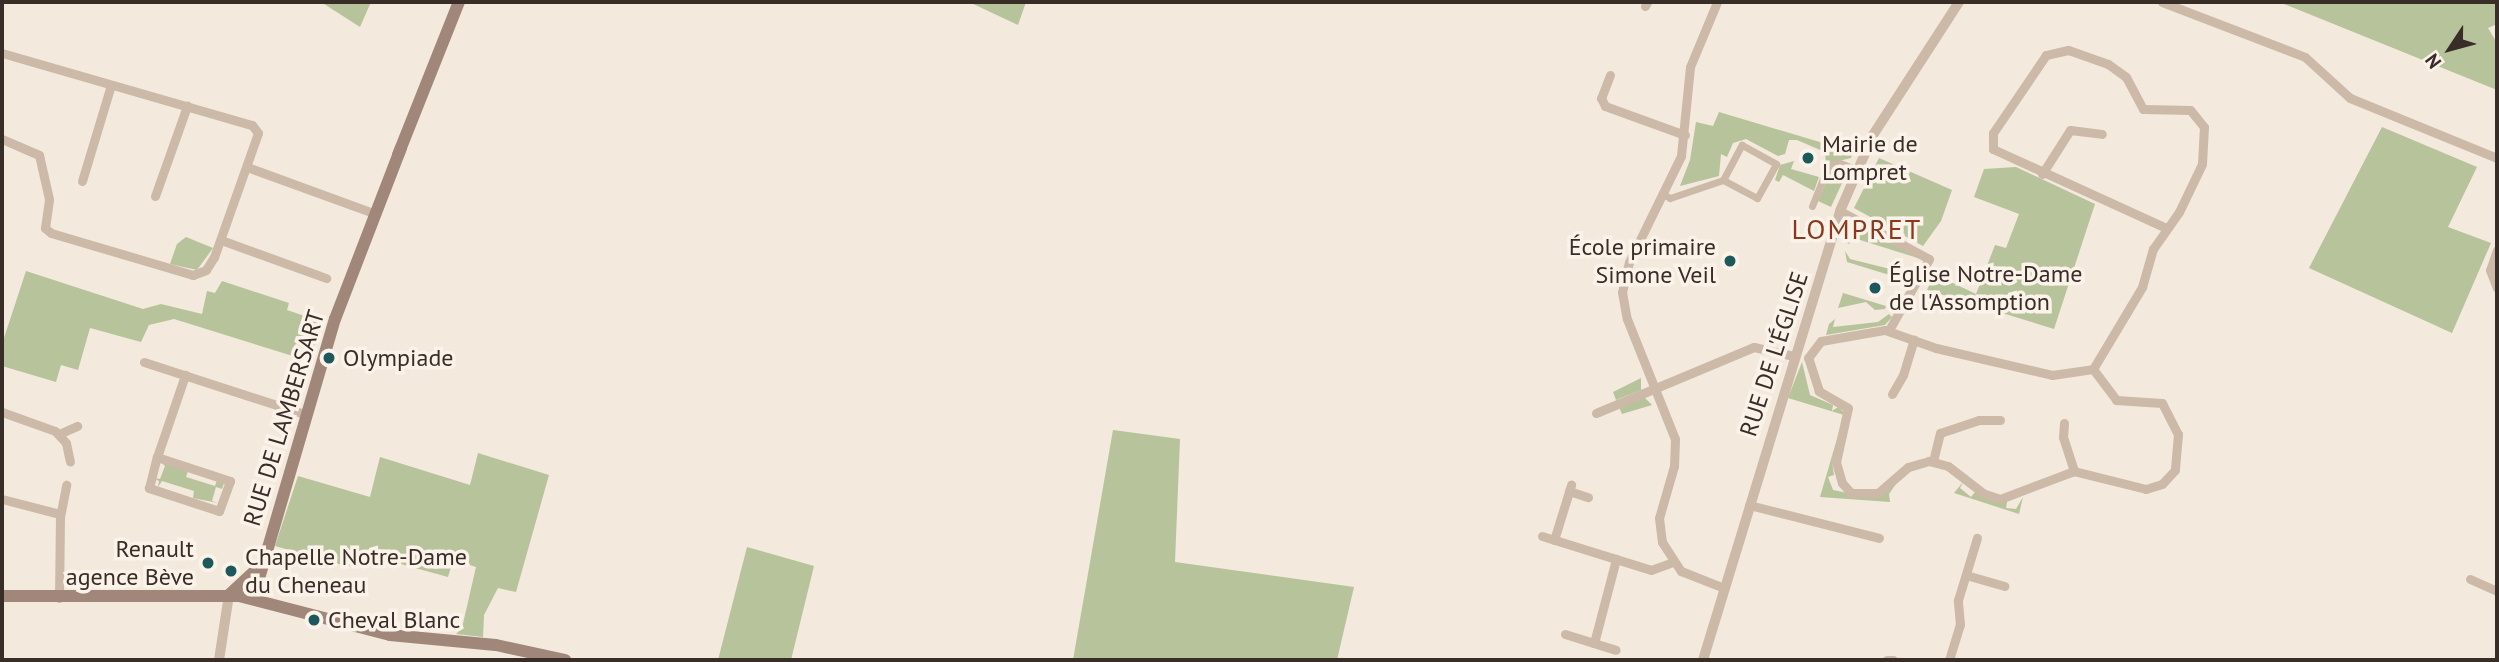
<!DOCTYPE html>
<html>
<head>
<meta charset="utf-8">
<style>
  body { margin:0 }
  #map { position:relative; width:2499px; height:662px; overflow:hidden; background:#f3e9dc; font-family:"PT Sans",sans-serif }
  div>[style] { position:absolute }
  .green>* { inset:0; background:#b6c39b }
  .pedestrian>* { height:7px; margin:-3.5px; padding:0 3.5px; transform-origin:3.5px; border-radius:3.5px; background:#ccb9a8 }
  .minor>* { height:9px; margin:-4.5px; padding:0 4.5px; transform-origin:4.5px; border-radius:4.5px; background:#ccb9a8 }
  .tertiary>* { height:10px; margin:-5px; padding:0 5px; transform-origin:5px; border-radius:5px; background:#ccb9a8 }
  .secondary>* { height:12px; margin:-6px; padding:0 6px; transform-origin:6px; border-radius:6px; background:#a08779 }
  .dots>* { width:19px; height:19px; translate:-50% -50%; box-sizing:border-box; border:4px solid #fbf3e9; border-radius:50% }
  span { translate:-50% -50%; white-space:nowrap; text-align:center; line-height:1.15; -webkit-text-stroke:7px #fbf3e9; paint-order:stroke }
  .poi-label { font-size:24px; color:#392d28 }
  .left { translate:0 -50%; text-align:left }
  .right { translate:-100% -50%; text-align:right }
  .street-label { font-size:24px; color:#392d28 }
  .quarter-label { font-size:28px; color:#8b381d; letter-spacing:2px }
  .frame { position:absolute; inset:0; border:4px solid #392d28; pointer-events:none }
  .north { position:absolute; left:2415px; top:14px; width:70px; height:70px; -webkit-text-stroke:5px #fbf3e9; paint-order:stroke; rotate:234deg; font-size:19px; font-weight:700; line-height:28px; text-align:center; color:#392d28 }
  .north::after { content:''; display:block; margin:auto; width:24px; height:32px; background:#392d28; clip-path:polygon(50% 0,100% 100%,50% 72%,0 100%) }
</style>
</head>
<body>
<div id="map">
  <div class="green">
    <div style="clip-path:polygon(321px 2px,371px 2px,360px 27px)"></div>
    <div style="clip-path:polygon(969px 2px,1026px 2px,1018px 25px)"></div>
    <div style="clip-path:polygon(2279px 2px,2497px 2px,2497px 24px,2488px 28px,2497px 43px,2497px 90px)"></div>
    <div style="clip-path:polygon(1719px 112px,1853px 152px,1851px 158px,1826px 164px,1825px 152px,1797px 140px,1789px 140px,1785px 154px,1778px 156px,1746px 139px,1733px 143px,1727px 157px,1721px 154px,1719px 176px,1680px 186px,1690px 160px,1696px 122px,1713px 126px)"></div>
    <div style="clip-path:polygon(2382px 127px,2477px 167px,2448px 227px,2491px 243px,2452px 333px,2309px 268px)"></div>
    <div style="clip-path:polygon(1879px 158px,1952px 190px,1941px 221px,1923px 246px,1854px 208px)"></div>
    <div style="clip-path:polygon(1794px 161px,1791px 169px,1819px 177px,1814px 191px,1783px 175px,1779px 182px,1775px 180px,1780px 165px)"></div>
    <div style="clip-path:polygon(1840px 166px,1848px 170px,1831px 207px,1818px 201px,1832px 168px)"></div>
    <div style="clip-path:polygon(2016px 167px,2095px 204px,2054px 329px,1927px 290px,1934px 274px,1976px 294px,1995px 245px,2006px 248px,2019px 214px,1974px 197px,1984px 169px)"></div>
    <div style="clip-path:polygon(1848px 221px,1921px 259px,1857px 239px,1848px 244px,1844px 232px)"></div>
    <div style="clip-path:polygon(186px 237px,213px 248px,197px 270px,170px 264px,177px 244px)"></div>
    <div style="clip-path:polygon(1845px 251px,1850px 259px,1894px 270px,1910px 277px,1909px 281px,1847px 262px)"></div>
    <div style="clip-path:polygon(26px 271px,143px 309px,161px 304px,202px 314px,207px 291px,215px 293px,222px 281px,289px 303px,287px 310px,322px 322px,309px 361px,174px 319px,149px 325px,141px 342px,90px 328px,78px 370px,61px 365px,56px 382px,2px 366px,2px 344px)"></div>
    <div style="clip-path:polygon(1843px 293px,1886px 306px,1885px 309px,1875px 310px,1866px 302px,1838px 308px)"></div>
    <div style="clip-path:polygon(1889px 314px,1892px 317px,1885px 325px,1826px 335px,1829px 324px,1835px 319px,1833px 327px,1878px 322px)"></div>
    <div style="clip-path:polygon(1802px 362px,1810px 395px,1833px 405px,1832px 411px,1838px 407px,1845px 413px,1832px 462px,1834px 475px,1828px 477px,1833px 490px,1873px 498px,1900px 478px,1889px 494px,1890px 502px,1820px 497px,1844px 415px,1788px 398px)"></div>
    <div style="clip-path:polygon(1641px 378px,1641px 390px,1616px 400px,1613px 392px)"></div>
    <div style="clip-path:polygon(1644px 397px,1652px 405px,1622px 414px,1619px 407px)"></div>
    <div style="clip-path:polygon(1113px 430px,1180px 439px,1175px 562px,1354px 587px,1337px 660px,1073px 660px)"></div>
    <div style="clip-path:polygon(478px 453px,549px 475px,516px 592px,498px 588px,484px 615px,483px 637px,456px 634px,462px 628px,476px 567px,453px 560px,448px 577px,353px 551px,349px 567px,275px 546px,298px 476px,370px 497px,380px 457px,470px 485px)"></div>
    <div style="clip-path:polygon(161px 462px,188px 471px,186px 477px,215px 486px,217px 480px,224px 483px,222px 489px,216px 487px,212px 501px,218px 503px,193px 498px,194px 491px,162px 481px,158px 487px,159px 481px,154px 478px,160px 479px,165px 466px)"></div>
    <div style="clip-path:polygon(1963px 482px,1960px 488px,1971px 497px,1975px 492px,1986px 499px,2007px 502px,2006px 508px,2016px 509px,2023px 497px,2019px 514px,1954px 493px)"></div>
    <div style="clip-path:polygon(747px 547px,814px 566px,791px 660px,718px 660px)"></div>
  </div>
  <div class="pedestrian">
    <div style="left:1663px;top:194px;width:8px;rotate:30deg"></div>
    <div style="left:1670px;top:198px;width:56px;rotate:-18.8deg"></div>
    <div style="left:1723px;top:180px;width:40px;rotate:-62deg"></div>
    <div style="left:1742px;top:145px;width:39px;rotate:29deg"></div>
    <div style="left:1776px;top:164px;width:39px;rotate:119deg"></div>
    <div style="left:1757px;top:198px;width:38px;rotate:-152deg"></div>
    <div style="left:1812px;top:206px;width:43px;rotate:-68.2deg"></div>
    <div style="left:1828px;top:166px;width:12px;rotate:-14deg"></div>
    <div style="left:1840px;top:163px;width:18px;rotate:22deg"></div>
  </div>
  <div class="minor">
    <div style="left:1717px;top:2px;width:70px;rotate:112.6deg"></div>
    <div style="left:1690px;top:67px;width:89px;rotate:95.8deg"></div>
    <div style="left:1681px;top:156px;width:118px;rotate:116.1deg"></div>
    <div style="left:1629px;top:262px;width:31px;rotate:103deg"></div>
    <div style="left:1622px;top:292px;width:27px;rotate:80deg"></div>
    <div style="left:1627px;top:319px;width:129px;rotate:68.2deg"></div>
    <div style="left:1675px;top:439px;width:27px;rotate:92deg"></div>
    <div style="left:1674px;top:466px;width:54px;rotate:106.1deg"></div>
    <div style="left:1659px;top:518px;width:24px;rotate:83deg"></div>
    <div style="left:1662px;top:542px;width:35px;rotate:57deg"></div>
    <div style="left:1681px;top:571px;width:46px;rotate:21.6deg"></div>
    <div style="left:2162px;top:2px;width:153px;rotate:21deg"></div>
    <div style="left:2305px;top:57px;width:61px;rotate:42.3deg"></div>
    <div style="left:2350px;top:98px;width:159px;rotate:22.2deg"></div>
    <div style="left:1645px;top:6px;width:4px;rotate:-63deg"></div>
    <div style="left:2px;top:53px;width:260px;rotate:16.1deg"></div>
    <div style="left:252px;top:125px;width:10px;rotate:53deg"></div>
    <div style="left:258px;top:133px;width:132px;rotate:109.5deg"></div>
    <div style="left:214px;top:257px;width:15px;rotate:122deg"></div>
    <div style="left:206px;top:270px;width:14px;rotate:159deg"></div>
    <div style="left:193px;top:275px;width:148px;rotate:-163.5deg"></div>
    <div style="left:51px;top:233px;width:8px;rotate:-140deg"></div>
    <div style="left:45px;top:228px;width:29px;rotate:-82deg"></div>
    <div style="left:49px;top:199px;width:45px;rotate:-102.8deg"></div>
    <div style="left:39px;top:155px;width:40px;rotate:-156.6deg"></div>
    <div style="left:1610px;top:75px;width:25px;rotate:111deg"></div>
    <div style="left:1601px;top:98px;width:9px;rotate:63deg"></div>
    <div style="left:1605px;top:106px;width:85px;rotate:19.9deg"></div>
    <div style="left:247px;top:167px;width:137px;rotate:20deg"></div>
    <div style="left:2042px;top:174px;width:52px;rotate:-57.5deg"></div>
    <div style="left:2070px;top:130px;width:32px;rotate:7deg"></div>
    <div style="left:82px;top:181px;width:100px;rotate:-73.2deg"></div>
    <div style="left:155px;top:196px;width:96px;rotate:-70.4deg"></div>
    <div style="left:1840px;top:211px;width:101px;rotate:28.3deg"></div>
    <div style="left:1929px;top:259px;width:81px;rotate:119.4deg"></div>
    <div style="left:221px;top:240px;width:112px;rotate:19.9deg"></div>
    <div style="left:2497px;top:250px;width:21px;rotate:109deg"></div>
    <div style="left:2490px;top:270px;width:19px;rotate:69deg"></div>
    <div style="left:1885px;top:330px;width:54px;rotate:19.4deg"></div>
    <div style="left:1936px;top:348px;width:119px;rotate:13.1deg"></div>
    <div style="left:2052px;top:375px;width:41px;rotate:-8.3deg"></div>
    <div style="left:2093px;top:369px;width:39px;rotate:53deg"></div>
    <div style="left:2116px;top:400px;width:46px;rotate:3.7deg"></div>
    <div style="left:2162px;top:403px;width:35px;rotate:63deg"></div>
    <div style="left:2178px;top:434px;width:36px;rotate:95deg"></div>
    <div style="left:2175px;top:470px;width:19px;rotate:133deg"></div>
    <div style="left:2162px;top:484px;width:17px;rotate:163deg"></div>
    <div style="left:2146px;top:489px;width:74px;rotate:-166deg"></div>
    <div style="left:2074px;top:471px;width:79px;rotate:159.3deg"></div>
    <div style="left:2000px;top:499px;width:18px;rotate:-161deg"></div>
    <div style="left:1983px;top:493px;width:44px;rotate:-142.4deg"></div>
    <div style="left:1948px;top:466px;width:20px;rotate:-165deg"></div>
    <div style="left:1929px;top:461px;width:22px;rotate:164deg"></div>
    <div style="left:1908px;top:467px;width:40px;rotate:139deg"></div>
    <div style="left:1878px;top:493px;width:27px;rotate:180deg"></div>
    <div style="left:1851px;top:493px;width:13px;rotate:-132deg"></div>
    <div style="left:1842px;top:483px;width:22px;rotate:-106deg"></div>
    <div style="left:1836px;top:462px;width:55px;rotate:-77.5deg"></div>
    <div style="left:1848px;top:408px;width:34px;rotate:-150deg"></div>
    <div style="left:1819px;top:391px;width:35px;rotate:-108deg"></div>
    <div style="left:1808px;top:358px;width:21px;rotate:-53deg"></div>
    <div style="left:1821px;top:341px;width:65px;rotate:-9.8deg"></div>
    <div style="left:144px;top:362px;width:171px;rotate:18deg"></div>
    <div style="left:2093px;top:369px;width:96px;rotate:-59.1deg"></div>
    <div style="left:2142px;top:287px;width:40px;rotate:-74deg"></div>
    <div style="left:2153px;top:249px;width:45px;rotate:-54.9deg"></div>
    <div style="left:2179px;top:212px;width:53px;rotate:-64.4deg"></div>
    <div style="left:2202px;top:164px;width:37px;rotate:-87deg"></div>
    <div style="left:2204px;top:127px;width:22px;rotate:-129deg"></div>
    <div style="left:2190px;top:110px;width:47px;rotate:-178.8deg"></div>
    <div style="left:2143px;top:109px;width:36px;rotate:-118deg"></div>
    <div style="left:2126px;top:77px;width:22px;rotate:-144deg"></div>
    <div style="left:2108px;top:64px;width:42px;rotate:-160.7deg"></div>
    <div style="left:2068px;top:50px;width:23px;rotate:167deg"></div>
    <div style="left:2046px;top:55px;width:94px;rotate:124.2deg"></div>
    <div style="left:1993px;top:133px;width:16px;rotate:90deg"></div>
    <div style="left:1993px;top:149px;width:190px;rotate:24.5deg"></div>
    <div style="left:1892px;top:394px;width:22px;rotate:-60deg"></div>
    <div style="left:1903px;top:375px;width:37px;rotate:-73deg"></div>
    <div style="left:2px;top:412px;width:56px;rotate:19.7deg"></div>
    <div style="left:55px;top:431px;width:16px;rotate:47deg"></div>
    <div style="left:66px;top:443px;width:19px;rotate:78deg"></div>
    <div style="left:1596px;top:413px;width:171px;rotate:-22.7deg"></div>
    <div style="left:1754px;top:347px;width:41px;rotate:12.7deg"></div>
    <div style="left:2064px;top:423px;width:14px;rotate:94deg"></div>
    <div style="left:2063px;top:437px;width:36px;rotate:72deg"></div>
    <div style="left:59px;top:434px;width:20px;rotate:-24deg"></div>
    <div style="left:157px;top:457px;width:77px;rotate:18.2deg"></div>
    <div style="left:230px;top:481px;width:32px;rotate:110deg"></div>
    <div style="left:219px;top:511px;width:74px;rotate:-161.8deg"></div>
    <div style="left:149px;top:488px;width:32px;rotate:-76deg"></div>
    <div style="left:157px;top:457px;width:87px;rotate:-71.1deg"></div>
    <div style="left:1933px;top:461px;width:29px;rotate:-76deg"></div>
    <div style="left:1940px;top:433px;width:41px;rotate:-18.4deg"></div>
    <div style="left:1979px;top:420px;width:21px"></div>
    <div style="left:1569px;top:491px;width:20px;rotate:18deg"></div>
    <div style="left:2px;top:499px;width:60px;rotate:14.5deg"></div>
    <div style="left:1749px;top:505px;width:134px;rotate:14.2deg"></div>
    <div style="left:1542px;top:536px;width:114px;rotate:17.3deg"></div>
    <div style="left:1651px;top:570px;width:23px;rotate:-20deg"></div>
    <div style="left:1554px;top:540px;width:58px;rotate:-72.8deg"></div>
    <div style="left:1966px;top:575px;width:40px;rotate:16deg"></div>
    <div style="left:2470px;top:579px;width:30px;rotate:24deg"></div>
    <div style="left:59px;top:598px;width:81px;rotate:-89.3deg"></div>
    <div style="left:60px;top:517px;width:33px;rotate:-79deg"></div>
    <div style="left:1565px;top:634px;width:53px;rotate:17.4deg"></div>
    <div style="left:1594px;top:643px;width:87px;rotate:-75.3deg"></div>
    <div style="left:1887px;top:660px;width:6px"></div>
    <div style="left:1949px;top:660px;width:37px;rotate:-73deg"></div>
    <div style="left:1960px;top:625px;width:25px;rotate:-95deg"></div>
    <div style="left:1958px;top:600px;width:65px;rotate:-73deg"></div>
  </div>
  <div class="tertiary">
    <div style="left:219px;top:660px;width:66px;rotate:-81.3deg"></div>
    <div style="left:1703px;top:660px;width:469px;rotate:-73deg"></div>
    <div style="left:1840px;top:211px;width:83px;rotate:-66.5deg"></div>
    <div style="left:1873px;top:135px;width:158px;rotate:-57.1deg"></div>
  </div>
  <div class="secondary">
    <div style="left:398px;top:155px;width:165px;rotate:-68.3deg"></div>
    <div style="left:229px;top:595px;width:41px;rotate:-43deg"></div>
    <div style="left:2px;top:596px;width:237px"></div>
    <div style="left:239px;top:596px;width:156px;rotate:14.5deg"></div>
    <div style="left:390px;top:635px;width:106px;rotate:5.4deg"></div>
    <div style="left:496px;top:645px;width:71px;rotate:12.3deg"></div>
    <div style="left:253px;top:599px;width:292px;rotate:-73.7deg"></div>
    <div style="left:335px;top:319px;width:183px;rotate:-68.9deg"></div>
  </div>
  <div class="dots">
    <div style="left:1808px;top:158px;background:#1c585c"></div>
    <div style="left:1730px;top:261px;background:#1c585c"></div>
    <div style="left:1875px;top:288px;background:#1c585c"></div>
    <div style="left:329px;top:358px;background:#1c585c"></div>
    <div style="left:208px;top:563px;background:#1c585c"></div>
    <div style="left:231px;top:571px;background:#1c585c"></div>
    <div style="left:314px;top:620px;background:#1c585c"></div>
  </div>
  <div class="poi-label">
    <span class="left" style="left:1822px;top:158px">Mairie de<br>Lompret</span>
    <span class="right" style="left:1716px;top:261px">École primaire<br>Simone Veil</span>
    <span class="left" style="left:1889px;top:288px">Église Notre-Dame<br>de l'Assomption</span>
    <span class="left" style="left:343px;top:358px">Olympiade</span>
    <span class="right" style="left:194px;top:563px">Renault<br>agence Bève</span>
    <span class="left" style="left:245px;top:571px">Chapelle Notre-Dame<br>du Cheneau</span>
    <span class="left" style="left:328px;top:620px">Cheval Blanc</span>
  </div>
  <div class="street-label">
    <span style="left:1774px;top:354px;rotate:-72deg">RUE DE L'ÉGLISE</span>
    <span style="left:284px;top:418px;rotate:-73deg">RUE DE LAMBERSART</span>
  </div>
  <div class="quarter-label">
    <span style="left:1857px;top:229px">LOMPRET</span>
  </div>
  <div class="frame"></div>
  <div class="north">N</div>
</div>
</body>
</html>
